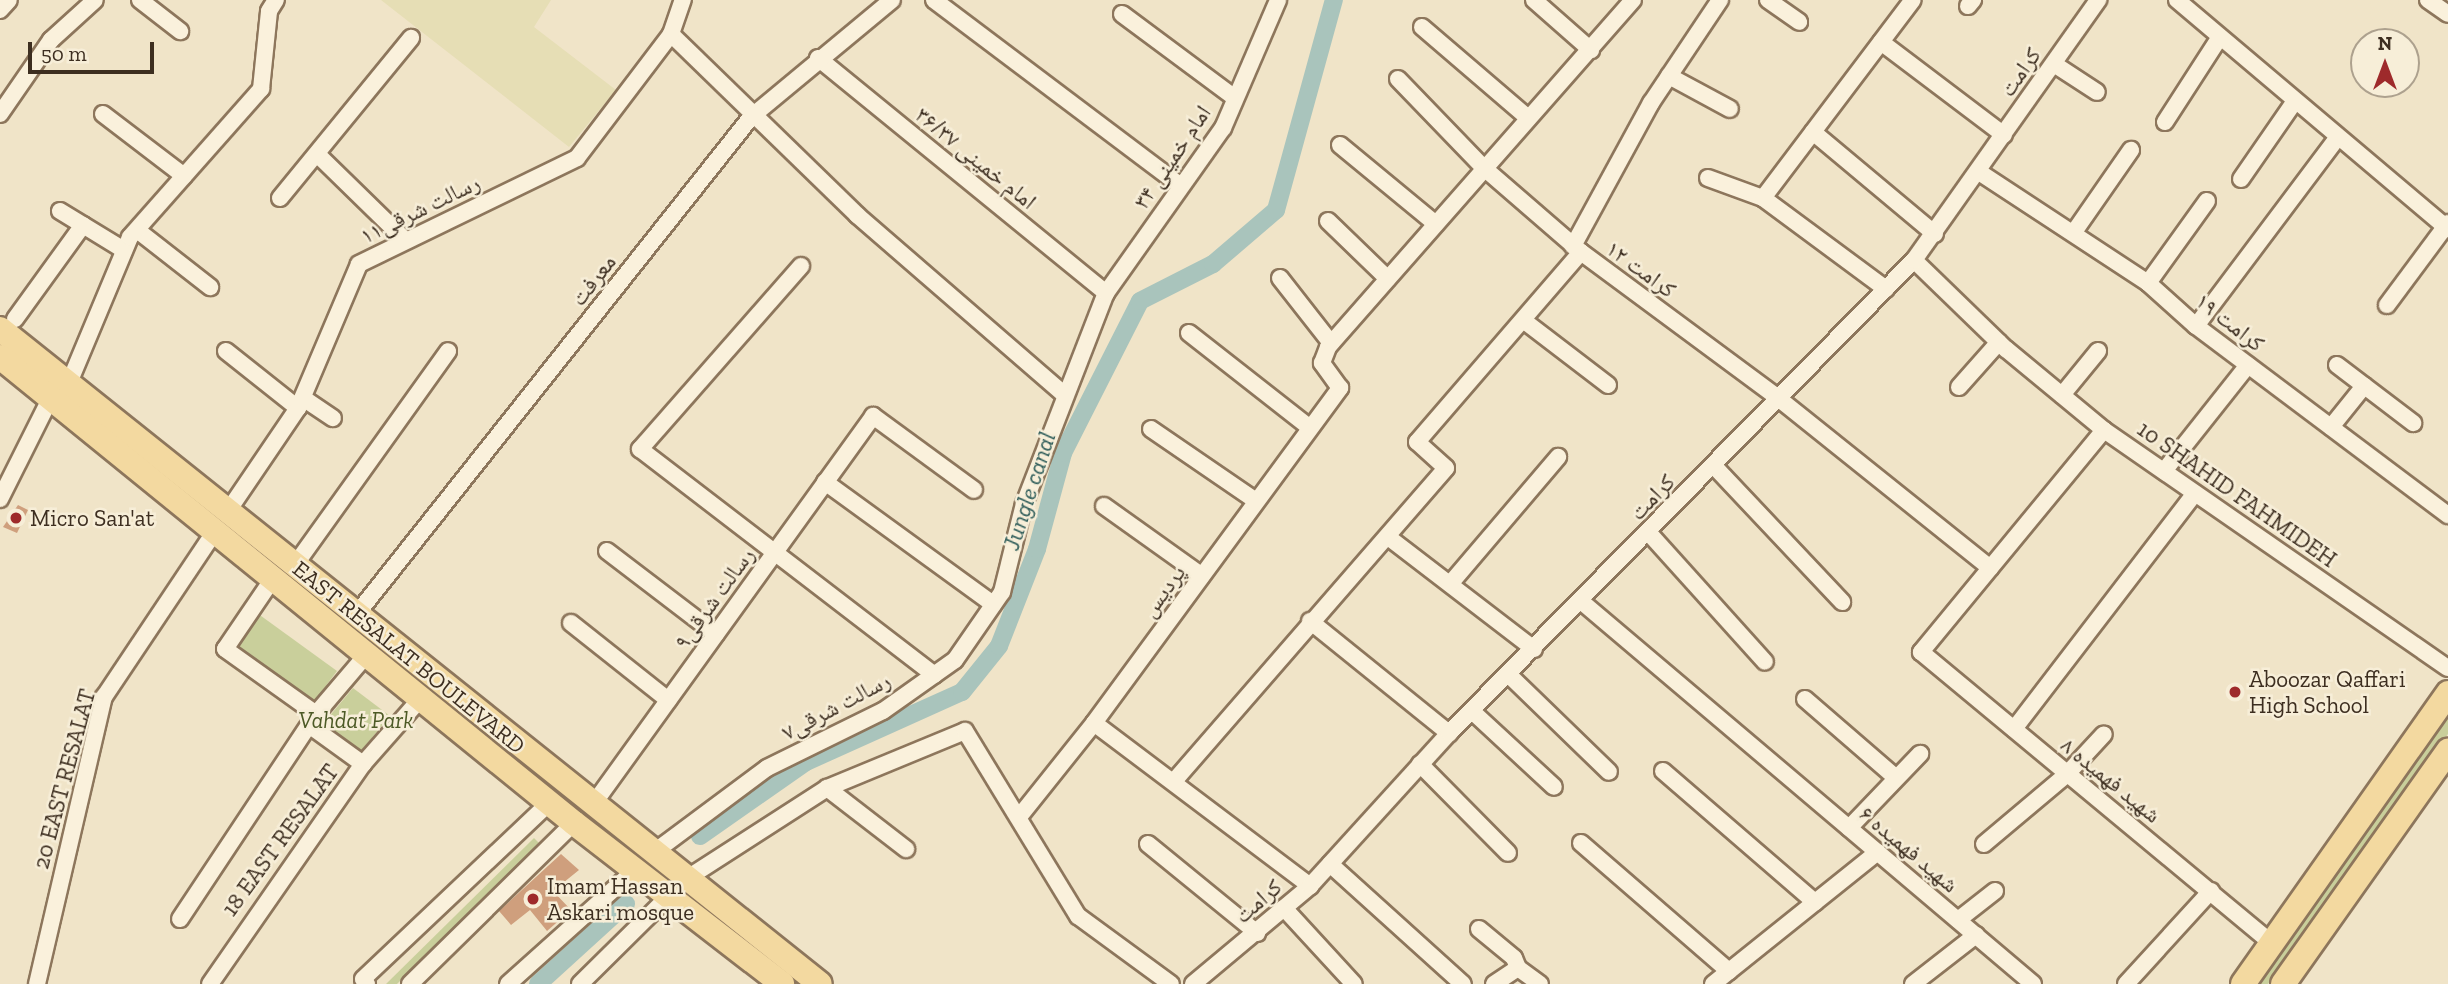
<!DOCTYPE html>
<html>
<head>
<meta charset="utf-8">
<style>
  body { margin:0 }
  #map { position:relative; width:2448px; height:984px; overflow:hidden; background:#f0e4c8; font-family:"Zilla Slab","Noto Naskh Arabic",serif }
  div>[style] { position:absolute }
  .farmland>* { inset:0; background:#e6deb5 }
  .green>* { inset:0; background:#c9cf9b }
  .canal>* { height:18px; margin:-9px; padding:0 9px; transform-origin:9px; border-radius:9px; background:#a9c4bc }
  .building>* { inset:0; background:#cf9f7d }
  .roads { filter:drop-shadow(2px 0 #8d765c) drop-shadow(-2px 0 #8d765c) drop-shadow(0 2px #8d765c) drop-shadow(0 -2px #8d765c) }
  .street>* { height:16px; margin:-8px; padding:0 8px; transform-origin:8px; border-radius:8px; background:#faf1dc }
  .primary>* { height:24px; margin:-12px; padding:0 12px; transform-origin:12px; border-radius:12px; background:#f3d9a0 }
  .dots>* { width:19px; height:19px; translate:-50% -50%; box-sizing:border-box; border:4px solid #f7eed8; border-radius:50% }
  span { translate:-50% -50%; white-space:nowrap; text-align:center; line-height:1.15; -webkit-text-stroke:5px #f7eed8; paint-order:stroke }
  .street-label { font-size:23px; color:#3d2e20 }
  .poi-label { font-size:23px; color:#3d2e20 }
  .left { translate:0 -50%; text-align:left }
  .park-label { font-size:23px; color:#4d5a26; font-style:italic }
  .water-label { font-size:24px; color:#2f5d5a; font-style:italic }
  .north { position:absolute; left:2350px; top:28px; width:70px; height:70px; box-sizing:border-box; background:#f7eed8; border:2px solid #ada18e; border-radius:50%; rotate:0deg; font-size:19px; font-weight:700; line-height:28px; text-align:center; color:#3d2e20 }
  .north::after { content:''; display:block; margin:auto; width:24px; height:32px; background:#9e2a2b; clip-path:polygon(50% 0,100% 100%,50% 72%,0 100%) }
  .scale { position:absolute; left:28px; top:42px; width:126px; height:32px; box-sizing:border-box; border:4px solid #3d2e20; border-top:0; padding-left:9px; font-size:21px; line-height:24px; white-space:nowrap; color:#3d2e20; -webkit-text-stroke:5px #f7eed8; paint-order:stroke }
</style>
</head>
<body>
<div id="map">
  <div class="farmland">
    <div style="clip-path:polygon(381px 0,551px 0,534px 27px,616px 90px,569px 147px)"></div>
  </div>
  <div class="green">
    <div style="clip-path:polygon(257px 613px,337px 671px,313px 703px,236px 646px)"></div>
    <div style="clip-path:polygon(353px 688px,390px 716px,360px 752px,322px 725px)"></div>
    <div style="clip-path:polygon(2448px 714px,2448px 734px,2268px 984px,2259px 984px)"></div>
    <div style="clip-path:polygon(534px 838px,539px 843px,397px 984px,386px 984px)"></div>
  </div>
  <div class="canal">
    <div style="left:700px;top:836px;width:129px;rotate:-34.9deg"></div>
    <div style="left:806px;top:762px;width:171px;rotate:-24.2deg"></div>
    <div style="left:962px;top:692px;width:59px;rotate:-51.2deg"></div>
    <div style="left:999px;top:646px;width:104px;rotate:-68.6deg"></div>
    <div style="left:1037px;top:549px;width:99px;rotate:-74.8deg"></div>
    <div style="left:1063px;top:453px;width:170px;rotate:-63.1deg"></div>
    <div style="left:1140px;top:301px;width:82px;rotate:-26.9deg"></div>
    <div style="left:1213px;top:264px;width:83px;rotate:-40.6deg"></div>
    <div style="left:1276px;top:210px;width:218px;rotate:-74.6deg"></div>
    <div style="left:538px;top:984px;width:119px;rotate:-42.3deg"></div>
  </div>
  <div class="building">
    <div style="clip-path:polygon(18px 505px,28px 510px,17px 533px,3px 527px)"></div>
    <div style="clip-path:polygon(561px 854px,579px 870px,553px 891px,571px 910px,547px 931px,530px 910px,511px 925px,499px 911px)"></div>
  </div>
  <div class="roads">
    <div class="street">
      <div style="left:140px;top:0;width:51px;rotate:37.8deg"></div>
      <div style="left:934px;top:0;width:309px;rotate:37deg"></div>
      <div style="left:1534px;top:0;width:76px;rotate:41.3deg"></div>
      <div style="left:1768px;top:0;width:38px;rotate:35deg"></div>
      <div style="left:2177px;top:0;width:355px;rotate:40.2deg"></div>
      <div style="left:2428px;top:0;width:24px;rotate:35deg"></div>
      <div style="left:1968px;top:6px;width:8px;rotate:-50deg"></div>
      <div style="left:0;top:10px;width:13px;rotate:-48deg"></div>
      <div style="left:1122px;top:14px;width:141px;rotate:36.6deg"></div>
      <div style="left:1422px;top:27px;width:140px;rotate:40.6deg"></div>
      <div style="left:671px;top:34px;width:260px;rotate:44.2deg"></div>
      <div style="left:857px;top:215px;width:274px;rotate:40.9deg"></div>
      <div style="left:1881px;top:42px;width:154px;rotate:37.1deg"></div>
      <div style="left:818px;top:58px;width:372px;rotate:39.2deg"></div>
      <div style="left:2054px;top:64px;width:51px;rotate:33.1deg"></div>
      <div style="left:1669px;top:76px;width:69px;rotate:28.4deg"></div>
      <div style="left:1398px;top:79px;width:124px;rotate:46deg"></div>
      <div style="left:1484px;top:168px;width:128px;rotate:40.9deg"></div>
      <div style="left:1581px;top:252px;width:245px;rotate:36.5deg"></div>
      <div style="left:1778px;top:398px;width:272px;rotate:38.7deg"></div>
      <div style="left:0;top:114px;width:90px;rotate:-55.4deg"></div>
      <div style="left:51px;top:40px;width:59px;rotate:-42.3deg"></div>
      <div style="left:103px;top:114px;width:102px;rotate:37.4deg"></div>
      <div style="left:2165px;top:122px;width:101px;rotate:-57.1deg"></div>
      <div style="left:1813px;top:132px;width:159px;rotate:39.9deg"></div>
      <div style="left:1340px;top:145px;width:124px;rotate:39.5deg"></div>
      <div style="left:317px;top:154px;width:122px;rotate:44.3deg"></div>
      <div style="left:1979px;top:172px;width:202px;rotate:33.3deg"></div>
      <div style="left:2148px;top:283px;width:64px;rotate:41.9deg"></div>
      <div style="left:2196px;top:326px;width:315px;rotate:36.9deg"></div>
      <div style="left:1708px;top:178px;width:59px;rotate:20deg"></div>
      <div style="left:1763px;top:198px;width:153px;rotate:36.5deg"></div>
      <div style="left:2241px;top:179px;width:95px;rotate:-55.3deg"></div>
      <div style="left:280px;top:198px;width:207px;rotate:-50.7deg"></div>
      <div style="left:1763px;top:198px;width:248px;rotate:-52.9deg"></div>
      <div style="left:60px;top:211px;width:75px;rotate:31.4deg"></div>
      <div style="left:1328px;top:221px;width:83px;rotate:44deg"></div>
      <div style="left:137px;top:230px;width:93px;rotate:38deg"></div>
      <div style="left:2074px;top:232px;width:100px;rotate:-55.2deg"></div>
      <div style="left:1573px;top:246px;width:163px;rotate:-61.4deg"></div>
      <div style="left:1651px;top:103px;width:124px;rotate:-56.2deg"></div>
      <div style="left:1914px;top:260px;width:128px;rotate:44.1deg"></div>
      <div style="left:2006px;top:349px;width:127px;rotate:39.6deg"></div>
      <div style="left:2104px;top:430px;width:418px;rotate:34.7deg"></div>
      <div style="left:801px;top:266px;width:244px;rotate:131.3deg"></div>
      <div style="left:640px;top:449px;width:371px;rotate:37.5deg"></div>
      <div style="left:1280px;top:278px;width:83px;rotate:51.9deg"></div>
      <div style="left:2148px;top:283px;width:101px;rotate:-54.3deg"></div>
      <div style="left:2387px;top:305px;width:102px;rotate:-53.4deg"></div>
      <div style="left:15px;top:319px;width:116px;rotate:-54.1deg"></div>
      <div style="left:1523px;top:320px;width:107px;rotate:37.4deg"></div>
      <div style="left:2196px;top:326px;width:235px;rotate:-53.1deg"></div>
      <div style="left:1189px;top:333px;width:152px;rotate:38.1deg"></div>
      <div style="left:226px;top:351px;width:92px;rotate:38.4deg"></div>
      <div style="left:2337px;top:365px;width:96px;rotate:37.3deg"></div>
      <div style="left:69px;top:383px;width:158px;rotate:-67.3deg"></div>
      <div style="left:130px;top:237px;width:198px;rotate:-48.5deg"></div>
      <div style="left:261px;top:89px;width:78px;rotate:-84.1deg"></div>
      <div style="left:269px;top:11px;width:13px;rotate:-58deg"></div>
      <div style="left:1959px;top:387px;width:60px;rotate:-48.4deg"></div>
      <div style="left:2062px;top:395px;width:57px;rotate:-50.7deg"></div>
      <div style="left:303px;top:398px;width:36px;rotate:34deg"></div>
      <div style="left:2331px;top:427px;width:53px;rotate:-51.2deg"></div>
      <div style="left:1151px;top:429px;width:127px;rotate:34.4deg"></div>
      <div style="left:2104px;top:430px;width:288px;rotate:129.5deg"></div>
      <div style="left:1921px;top:652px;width:456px;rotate:39.7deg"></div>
      <div style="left:1714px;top:466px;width:187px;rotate:46.7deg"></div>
      <div style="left:2164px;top:471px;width:135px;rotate:-51.6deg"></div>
      <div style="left:825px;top:482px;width:208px;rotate:36deg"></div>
      <div style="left:0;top:499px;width:114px;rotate:-63.4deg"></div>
      <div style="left:1104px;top:506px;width:120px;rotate:35.5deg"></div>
      <div style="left:228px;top:511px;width:125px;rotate:-55.8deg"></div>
      <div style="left:298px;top:408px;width:156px;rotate:-67deg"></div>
      <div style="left:359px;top:264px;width:242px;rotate:-25.9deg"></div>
      <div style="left:577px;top:158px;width:156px;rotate:-52.8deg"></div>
      <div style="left:671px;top:34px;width:36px;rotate:-71deg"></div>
      <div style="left:1649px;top:533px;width:173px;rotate:48deg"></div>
      <div style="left:1388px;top:537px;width:184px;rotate:37.5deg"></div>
      <div style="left:607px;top:551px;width:137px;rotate:37.3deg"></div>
      <div style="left:295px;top:565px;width:263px;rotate:-54.4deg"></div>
      <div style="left:274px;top:577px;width:87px;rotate:124.2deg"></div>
      <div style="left:225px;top:649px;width:112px;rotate:35.5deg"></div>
      <div style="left:1450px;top:584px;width:167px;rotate:-49.6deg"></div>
      <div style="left:1582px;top:602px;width:591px;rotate:40.26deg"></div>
      <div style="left:356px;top:615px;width:636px;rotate:-51.58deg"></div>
      <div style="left:751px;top:117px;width:183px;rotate:-39.7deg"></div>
      <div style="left:1310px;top:621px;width:179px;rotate:38.9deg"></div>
      <div style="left:571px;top:623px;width:124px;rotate:38.4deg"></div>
      <div style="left:1509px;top:675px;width:139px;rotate:44.1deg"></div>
      <div style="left:1805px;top:699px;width:119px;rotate:40.9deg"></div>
      <div style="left:1473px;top:712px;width:110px;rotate:42.8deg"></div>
      <div style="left:1094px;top:723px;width:271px;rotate:37deg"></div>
      <div style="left:309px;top:725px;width:67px;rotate:35.8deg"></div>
      <div style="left:2014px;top:729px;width:297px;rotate:-52.5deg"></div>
      <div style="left:1420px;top:764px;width:125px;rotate:45.3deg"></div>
      <div style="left:1663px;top:771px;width:201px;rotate:40.8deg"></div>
      <div style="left:1175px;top:780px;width:413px;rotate:-49deg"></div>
      <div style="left:1446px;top:468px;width:39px;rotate:-138deg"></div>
      <div style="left:1417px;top:442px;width:251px;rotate:-49.2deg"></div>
      <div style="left:827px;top:788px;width:100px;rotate:37.7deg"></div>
      <div style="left:592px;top:806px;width:481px;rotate:-54.2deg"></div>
      <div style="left:873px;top:416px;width:125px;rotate:36.2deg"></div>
      <div style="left:1019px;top:817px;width:120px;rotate:-51.4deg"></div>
      <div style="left:1094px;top:723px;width:416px;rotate:-53.7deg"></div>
      <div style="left:1340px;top:388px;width:31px;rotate:-126deg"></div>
      <div style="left:1322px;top:363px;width:17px;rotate:-69deg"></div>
      <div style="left:1328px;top:347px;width:462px;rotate:-48.7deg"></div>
      <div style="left:1849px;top:828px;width:103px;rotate:-46.2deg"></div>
      <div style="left:1581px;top:843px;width:196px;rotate:40.9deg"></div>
      <div style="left:1148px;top:844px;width:141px;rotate:39.2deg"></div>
      <div style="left:1984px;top:844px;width:109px;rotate:-40.1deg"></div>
      <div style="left:2067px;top:774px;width:54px;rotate:-47.2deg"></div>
      <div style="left:653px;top:853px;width:142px;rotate:-36.7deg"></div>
      <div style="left:767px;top:768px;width:129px;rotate:-26.2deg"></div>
      <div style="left:883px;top:711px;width:88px;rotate:-35.3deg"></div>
      <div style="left:955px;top:660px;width:83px;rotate:-55.3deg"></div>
      <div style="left:1002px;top:592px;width:91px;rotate:-76deg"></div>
      <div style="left:1024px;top:504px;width:226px;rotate:-68.8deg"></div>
      <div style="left:1106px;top:293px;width:202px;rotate:-54.7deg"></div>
      <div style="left:1223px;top:128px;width:139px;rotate:-66.7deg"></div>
      <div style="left:1330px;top:864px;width:179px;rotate:42.1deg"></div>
      <div style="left:686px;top:879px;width:168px;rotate:-32.8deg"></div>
      <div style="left:827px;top:788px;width:149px;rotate:-22.4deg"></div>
      <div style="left:965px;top:731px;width:217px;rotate:58.6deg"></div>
      <div style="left:1078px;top:916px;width:115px;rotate:36.2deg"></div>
      <div style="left:1284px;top:908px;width:103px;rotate:47.4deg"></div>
      <div style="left:180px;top:919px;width:246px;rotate:-56.4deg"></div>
      <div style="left:316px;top:714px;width:80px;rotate:-49.6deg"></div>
      <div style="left:1958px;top:920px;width:47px;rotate:-38.1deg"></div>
      <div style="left:1479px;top:929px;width:45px;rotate:39.6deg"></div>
      <div style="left:1514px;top:958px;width:11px;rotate:68deg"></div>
      <div style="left:37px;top:984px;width:295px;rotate:-76.9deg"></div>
      <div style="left:104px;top:697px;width:201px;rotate:-56.2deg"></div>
      <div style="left:210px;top:984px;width:268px;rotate:-55.2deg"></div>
      <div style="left:363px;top:764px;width:89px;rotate:-48.6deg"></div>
      <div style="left:367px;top:984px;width:6px;rotate:-129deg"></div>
      <div style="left:363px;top:979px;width:257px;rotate:-43.4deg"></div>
      <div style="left:410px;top:984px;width:230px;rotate:-44.5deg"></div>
      <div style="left:508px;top:984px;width:172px;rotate:-41.9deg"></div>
      <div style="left:580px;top:984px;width:125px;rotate:-44.7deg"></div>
      <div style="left:1193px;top:984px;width:153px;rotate:-39.9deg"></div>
      <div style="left:1310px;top:886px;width:207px;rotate:-47.7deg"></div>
      <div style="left:1449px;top:733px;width:663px;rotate:-45.49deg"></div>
      <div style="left:1914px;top:260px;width:319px;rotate:-54.7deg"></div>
      <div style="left:1494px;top:984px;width:29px;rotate:-34deg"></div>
      <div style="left:1518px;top:968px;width:27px;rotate:36deg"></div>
      <div style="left:1713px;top:984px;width:211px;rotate:-38.7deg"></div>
      <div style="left:1913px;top:984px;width:80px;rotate:-37.9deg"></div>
      <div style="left:2126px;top:984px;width:126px;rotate:-47.6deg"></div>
    </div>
    <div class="primary">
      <div style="left:0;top:329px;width:1049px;rotate:38.62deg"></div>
      <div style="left:0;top:357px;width:739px;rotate:39.07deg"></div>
      <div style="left:574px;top:823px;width:263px;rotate:37.7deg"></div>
      <div style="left:2243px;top:984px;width:356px;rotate:-54.8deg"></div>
      <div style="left:2283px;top:984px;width:286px;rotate:-54.7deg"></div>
    </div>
  </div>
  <div class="dots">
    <div style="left:16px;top:518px;background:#9e2a2b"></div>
    <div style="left:2235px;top:692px;background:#9e2a2b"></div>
    <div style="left:533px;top:899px;background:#9e2a2b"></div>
  </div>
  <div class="street-label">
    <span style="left:2020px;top:72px;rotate:-55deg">کرامت</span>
    <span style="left:1172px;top:157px;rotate:-56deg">امام خمینی ۳۴</span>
    <span style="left:976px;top:158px;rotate:39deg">امام خمینی ۳۶/۳۷</span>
    <span style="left:420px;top:209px;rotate:-26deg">رسالت شرقی۱۱</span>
    <span style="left:1641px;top:269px;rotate:36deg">کرامت ۱۲</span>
    <span style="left:593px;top:280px;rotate:-52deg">معرفت</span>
    <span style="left:2230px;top:322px;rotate:38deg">کرامت ۱۹</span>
    <span style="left:2237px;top:494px;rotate:35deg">10 SHAHID FAHMIDEH</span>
    <span style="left:1652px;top:497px;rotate:-46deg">کرامت</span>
    <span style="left:1163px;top:591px;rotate:-54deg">پردیس</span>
    <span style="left:714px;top:598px;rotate:-54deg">رسالت شرقی۹</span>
    <span style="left:409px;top:657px;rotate:39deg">EAST RESALAT BOULEVARD</span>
    <span style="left:836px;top:706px;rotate:-28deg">رسالت شرقی۷</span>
    <span style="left:64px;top:779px;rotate:-75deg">20 EAST RESALAT</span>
    <span style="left:2111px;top:780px;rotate:39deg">شهید فهمیده ۸</span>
    <span style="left:280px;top:840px;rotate:-54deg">18 EAST RESALAT</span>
    <span style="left:1909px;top:849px;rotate:40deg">شهید فهمیده ۶</span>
    <span style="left:1258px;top:901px;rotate:-41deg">کرامت</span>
  </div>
  <div class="poi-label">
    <span class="left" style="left:30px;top:518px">Micro San'at</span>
    <span class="left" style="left:2249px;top:692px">Aboozar Qaffari<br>High School</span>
    <span class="left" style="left:547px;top:899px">Imam Hassan<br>Askari mosque</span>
  </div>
  <div class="park-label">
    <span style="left:356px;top:720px">Vahdat Park</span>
  </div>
  <div class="water-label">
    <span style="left:1029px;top:491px;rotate:-72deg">Jungle canal</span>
  </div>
  <div class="north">N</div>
  <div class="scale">50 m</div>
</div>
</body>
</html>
